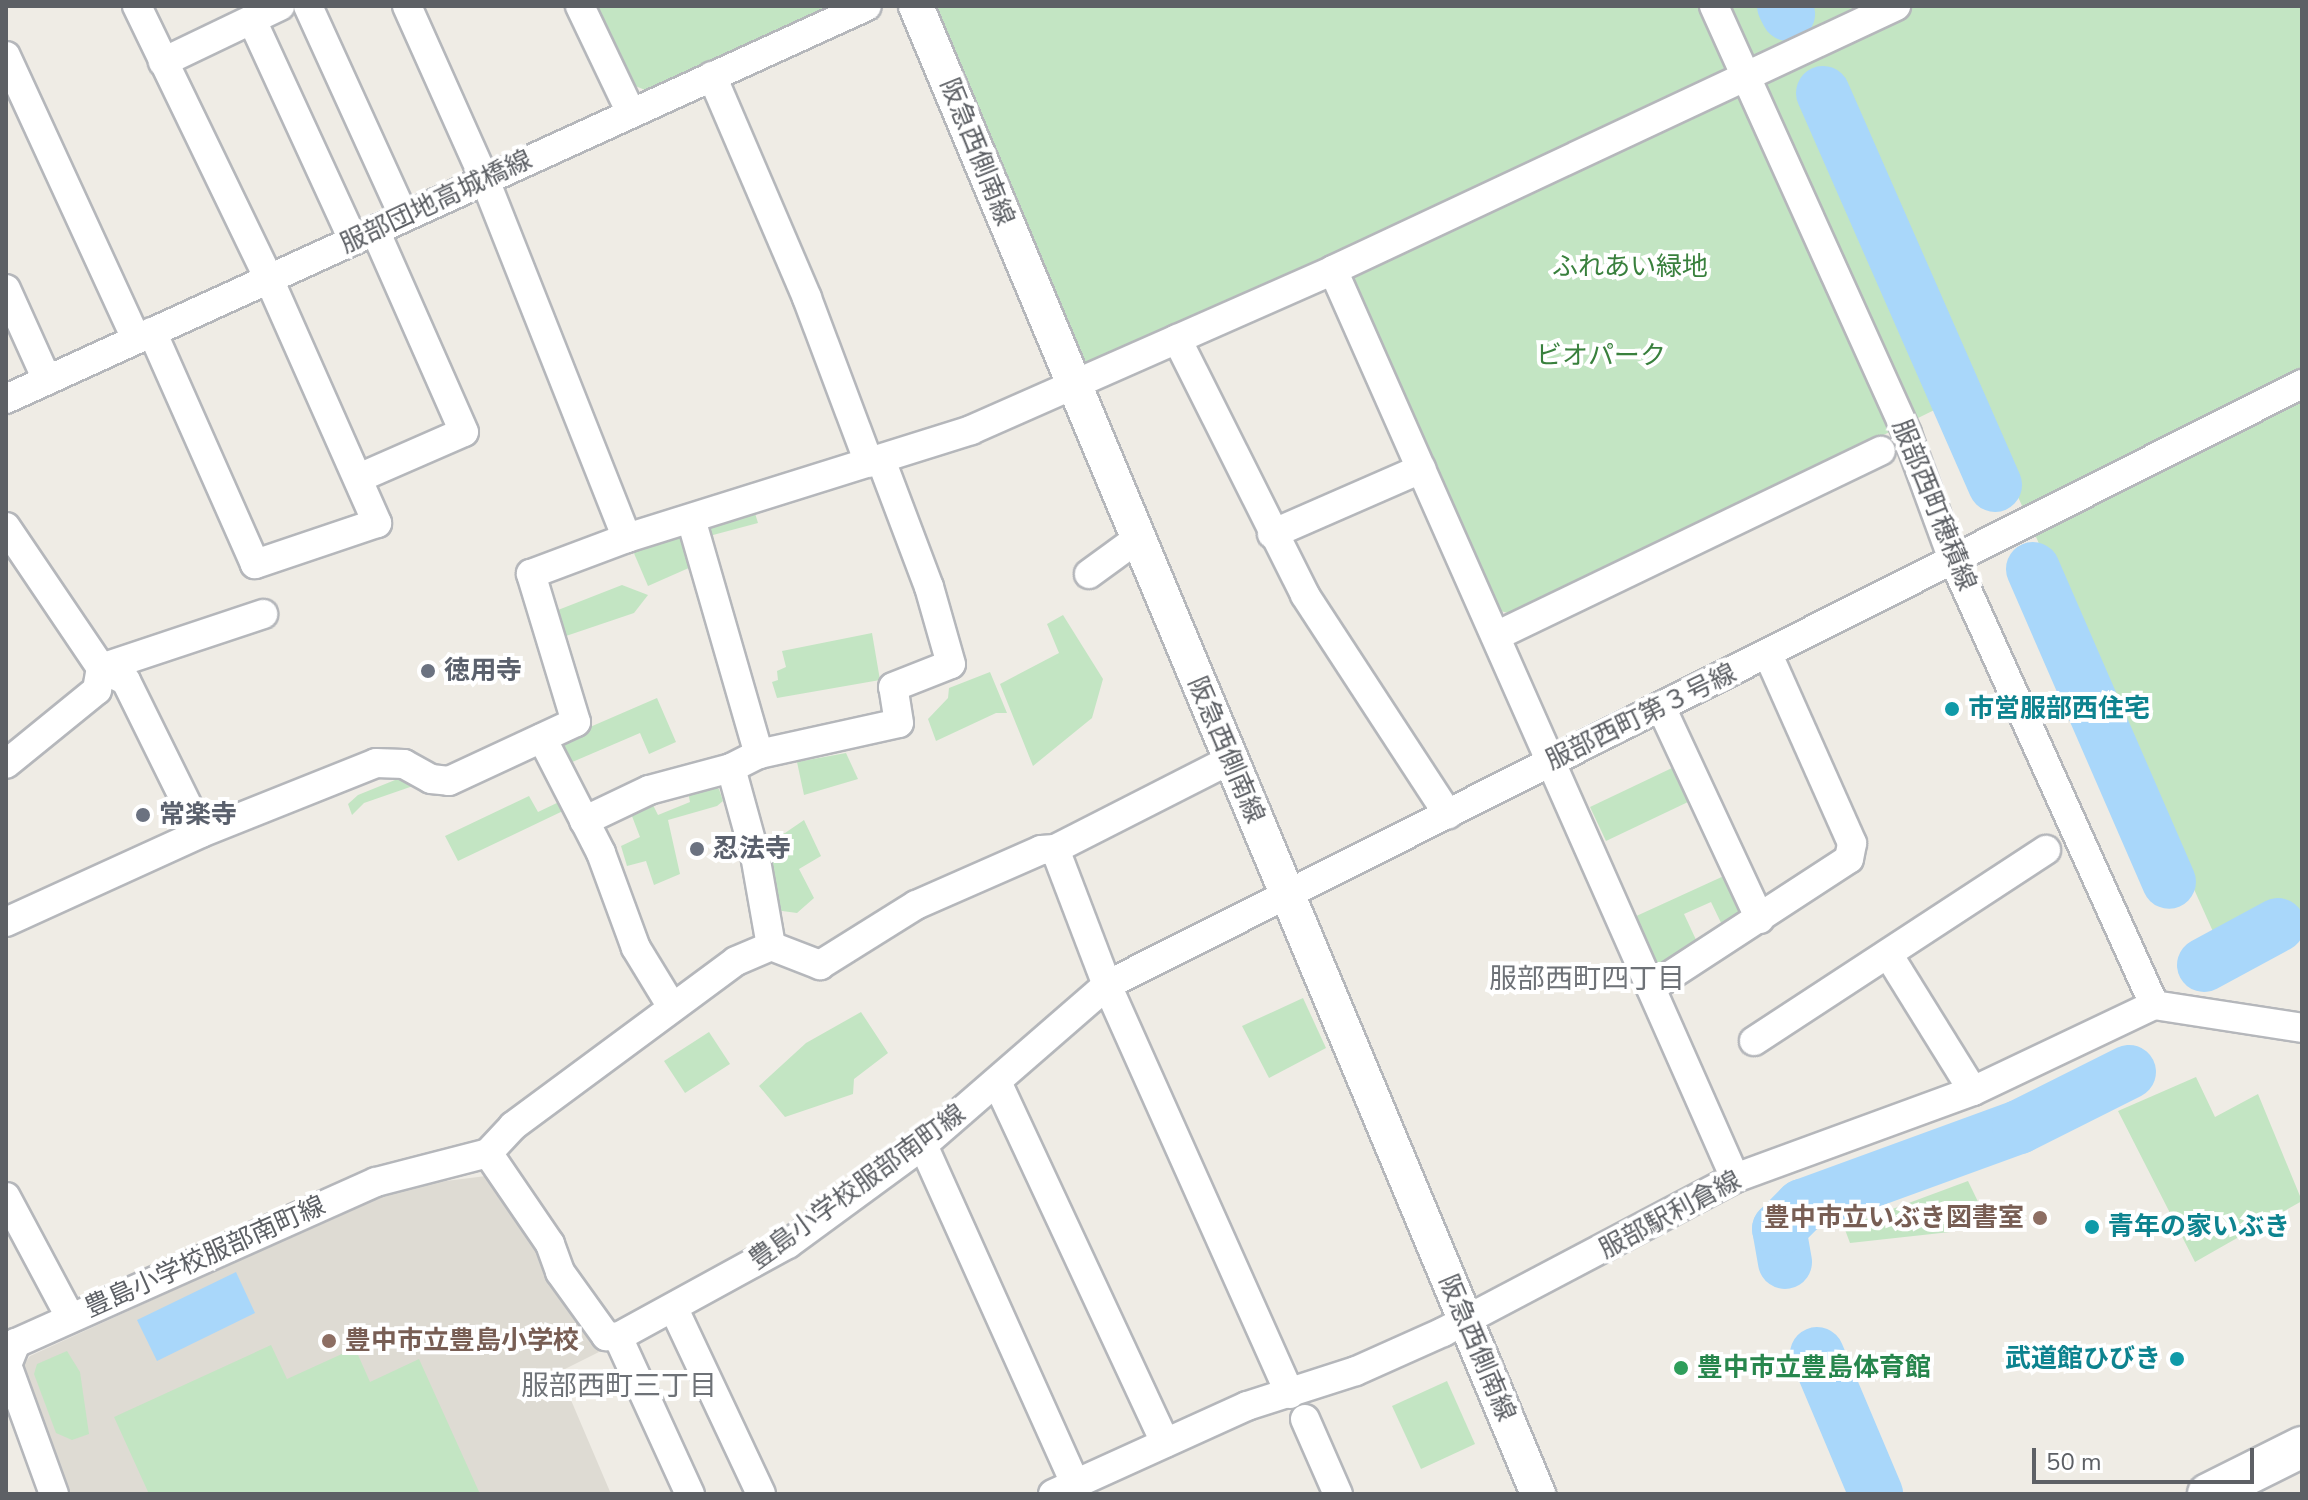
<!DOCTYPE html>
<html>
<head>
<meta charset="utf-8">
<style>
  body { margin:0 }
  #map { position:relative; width:2308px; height:1500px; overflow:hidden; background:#efece5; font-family:"Nunito Sans","Noto Sans JP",sans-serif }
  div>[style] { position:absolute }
  .education>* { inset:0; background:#dedbd3 }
  .green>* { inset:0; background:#c3e5c3 }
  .water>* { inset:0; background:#a9d7fa }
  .river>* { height:54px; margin:-27px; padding:0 27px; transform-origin:27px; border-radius:27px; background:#a9d7fa }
  .roads { filter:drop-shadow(2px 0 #b5b7bb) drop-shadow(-2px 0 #b5b7bb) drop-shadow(0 2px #b5b7bb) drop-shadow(0 -2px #b5b7bb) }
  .minor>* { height:28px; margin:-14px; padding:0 14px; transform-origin:14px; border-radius:14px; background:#fff }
  .tertiary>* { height:34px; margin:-17px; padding:0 17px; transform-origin:17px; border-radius:17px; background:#fff }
  .secondary>* { height:40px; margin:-20px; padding:0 20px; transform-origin:20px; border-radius:20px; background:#fff }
  .dots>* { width:22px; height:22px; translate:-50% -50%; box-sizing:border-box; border:4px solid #fff; border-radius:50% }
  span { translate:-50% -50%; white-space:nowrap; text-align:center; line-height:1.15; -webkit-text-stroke:8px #fff; paint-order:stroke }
  .street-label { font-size:26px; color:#5d6065 }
  .park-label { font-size:26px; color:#39803d }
  .worship-label { font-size:26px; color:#5b616d; font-weight:700 }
  .left { translate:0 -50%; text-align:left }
  .culture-label { font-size:26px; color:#0d838f; font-weight:700 }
  .right { translate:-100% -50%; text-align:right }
  .education-label { font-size:26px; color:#785e54; font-weight:700 }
  .leisure-label { font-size:26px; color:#27864d; font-weight:700 }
  .neighbourhood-label { font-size:28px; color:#6e7277 }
  .frame { position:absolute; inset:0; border:8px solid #5d6065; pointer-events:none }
  .scale { position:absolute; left:2032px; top:1448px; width:222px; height:36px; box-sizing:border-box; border:4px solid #5d6065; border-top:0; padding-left:10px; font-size:24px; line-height:28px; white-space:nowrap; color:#5d6065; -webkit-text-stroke:6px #fff; paint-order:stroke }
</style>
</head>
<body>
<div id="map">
  <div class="education">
    <div style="clip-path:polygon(486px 1176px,538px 1248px,601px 1351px,559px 1372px,611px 1494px,70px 1494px,23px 1366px,30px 1356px,364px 1203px,422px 1184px)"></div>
  </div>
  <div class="green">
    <div style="clip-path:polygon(593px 6px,837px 6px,650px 92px,628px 83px)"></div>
    <div style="clip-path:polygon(930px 6px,2302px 6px,2302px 936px,2293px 941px,2274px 907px,2215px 936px,1971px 392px,1517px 615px,1500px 611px,1336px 254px,1092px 366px,1080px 362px)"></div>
    <div style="clip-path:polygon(754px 510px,758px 523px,713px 535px,714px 544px,708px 546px,705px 527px)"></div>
    <div style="clip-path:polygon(680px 534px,691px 567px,648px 586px,633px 551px)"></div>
    <div style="clip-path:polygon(622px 585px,648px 595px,634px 613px,566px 636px,558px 610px)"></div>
    <div style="clip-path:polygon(1063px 615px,1103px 679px,1092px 718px,1033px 766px,1000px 684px,1059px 653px,1047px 624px)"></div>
    <div style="clip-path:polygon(872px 633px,880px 680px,777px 698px,772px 682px,778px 680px,777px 671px,786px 667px,782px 651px)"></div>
    <div style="clip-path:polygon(990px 672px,1007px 713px,996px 713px,936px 741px,928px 719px,948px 698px,949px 688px)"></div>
    <div style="clip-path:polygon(657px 698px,676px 742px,649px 754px,640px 733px,570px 763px,560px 740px)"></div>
    <div style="clip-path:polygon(846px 753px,858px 779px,804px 795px,797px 762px)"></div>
    <div style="clip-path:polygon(1672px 768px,1688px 802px,1606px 841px,1590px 807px)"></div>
    <div style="clip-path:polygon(400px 778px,413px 786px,364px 803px,352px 815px,348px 804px,358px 795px)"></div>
    <div style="clip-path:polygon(706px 784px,719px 789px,723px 801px,717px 806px,668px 820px,680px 874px,654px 885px,646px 861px,627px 866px,621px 846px,640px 837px,630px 811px,652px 803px,658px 815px,690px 802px,688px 792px)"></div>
    <div style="clip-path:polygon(529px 796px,538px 812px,561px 801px,565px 810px,458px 861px,445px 836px)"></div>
    <div style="clip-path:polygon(804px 820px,821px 856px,799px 869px,814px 898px,797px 913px,775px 910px,758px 838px,785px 833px)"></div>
    <div style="clip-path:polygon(1726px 875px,1745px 915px,1724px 929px,1711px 902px,1684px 914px,1698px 944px,1656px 972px,1632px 918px)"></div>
    <div style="clip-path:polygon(1303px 998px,1326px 1048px,1269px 1078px,1242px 1026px)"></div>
    <div style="clip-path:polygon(861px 1012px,888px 1053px,854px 1079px,853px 1094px,785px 1117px,759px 1086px,806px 1043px)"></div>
    <div style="clip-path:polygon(709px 1032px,730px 1064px,685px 1093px,664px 1061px)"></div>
    <div style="clip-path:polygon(2196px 1077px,2215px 1117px,2258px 1094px,2302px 1201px,2195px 1262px,2118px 1111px)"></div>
    <div style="clip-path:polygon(1968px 1181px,1983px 1212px,1950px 1232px,1850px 1243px,1844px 1227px)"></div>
    <div style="clip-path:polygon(271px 1345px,287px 1379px,355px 1348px,370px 1382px,419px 1359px,480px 1494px,149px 1494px,114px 1417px)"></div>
    <div style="clip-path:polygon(67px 1351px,80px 1372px,89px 1434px,72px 1440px,56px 1433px,34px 1374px,37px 1364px)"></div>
    <div style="clip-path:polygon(1447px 1381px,1475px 1444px,1421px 1469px,1392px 1406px)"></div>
  </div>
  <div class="water">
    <div style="clip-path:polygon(236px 1272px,255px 1313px,157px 1361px,137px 1320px)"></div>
  </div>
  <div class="river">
    <div style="left:1784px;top:6px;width:9px;rotate:63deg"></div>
    <div style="left:1823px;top:93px;width:428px;rotate:66.3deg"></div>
    <div style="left:2033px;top:569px;width:341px;rotate:66.5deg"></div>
    <div style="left:2204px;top:965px;width:84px;rotate:-28.4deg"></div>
    <div style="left:1785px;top:1262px;width:34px;rotate:-100deg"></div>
    <div style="left:1779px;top:1229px;width:33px;rotate:-45deg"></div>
    <div style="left:1802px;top:1206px;width:231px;rotate:-20deg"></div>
    <div style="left:2019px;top:1127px;width:123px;rotate:-26.6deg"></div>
    <div style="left:1817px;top:1354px;width:152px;rotate:67.1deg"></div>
  </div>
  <div class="roads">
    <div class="minor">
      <div style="left:137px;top:6px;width:303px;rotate:64.2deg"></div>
      <div style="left:269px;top:279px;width:267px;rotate:66.1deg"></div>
      <div style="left:377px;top:523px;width:129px;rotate:161.4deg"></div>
      <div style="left:255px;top:564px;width:254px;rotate:-113.9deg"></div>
      <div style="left:308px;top:6px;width:232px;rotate:65.5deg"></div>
      <div style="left:407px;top:6px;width:191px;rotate:65.9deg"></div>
      <div style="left:485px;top:180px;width:385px;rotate:68.4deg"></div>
      <div style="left:627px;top:538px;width:361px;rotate:-17.4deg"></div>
      <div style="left:971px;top:430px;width:396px;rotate:-23.8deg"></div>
      <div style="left:1333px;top:270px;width:622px;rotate:-25.12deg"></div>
      <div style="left:580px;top:6px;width:119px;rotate:64.5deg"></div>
      <div style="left:1714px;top:6px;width:470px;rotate:65.7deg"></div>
      <div style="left:1907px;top:434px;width:131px;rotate:69.9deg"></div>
      <div style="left:1952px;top:557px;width:491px;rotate:65.7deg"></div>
      <div style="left:252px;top:20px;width:242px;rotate:65.3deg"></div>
      <div style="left:6px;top:56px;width:311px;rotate:65.3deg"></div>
      <div style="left:163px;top:62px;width:130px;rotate:-25.6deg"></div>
      <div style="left:712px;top:76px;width:241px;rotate:66.8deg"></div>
      <div style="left:807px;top:298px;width:176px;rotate:69.4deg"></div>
      <div style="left:1333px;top:270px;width:993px;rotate:66.12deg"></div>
      <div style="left:6px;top:289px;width:100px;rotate:65.7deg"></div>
      <div style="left:1177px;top:339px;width:286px;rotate:63.4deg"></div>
      <div style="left:1305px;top:595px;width:262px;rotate:56.9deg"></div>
      <div style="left:6px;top:399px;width:946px;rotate:-24.53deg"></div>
      <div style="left:361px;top:477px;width:112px;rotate:-23.6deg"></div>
      <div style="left:464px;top:432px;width:221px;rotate:-113.8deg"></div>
      <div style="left:691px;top:519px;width:245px;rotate:73.9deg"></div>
      <div style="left:6px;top:527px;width:170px;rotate:56deg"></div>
      <div style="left:101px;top:668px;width:28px;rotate:27deg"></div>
      <div style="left:126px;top:681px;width:169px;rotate:63.7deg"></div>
      <div style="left:1272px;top:534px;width:163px;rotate:-23.6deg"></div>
      <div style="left:1089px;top:574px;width:59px;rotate:-36.1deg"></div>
      <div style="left:1496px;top:636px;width:427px;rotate:-25.7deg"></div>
      <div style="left:1661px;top:707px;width:234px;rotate:65deg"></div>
      <div style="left:542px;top:738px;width:129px;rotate:62.8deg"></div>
      <div style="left:601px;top:853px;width:101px;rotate:69.8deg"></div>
      <div style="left:636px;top:948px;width:69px;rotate:58.6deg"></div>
      <div style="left:6px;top:764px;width:117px;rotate:-39.1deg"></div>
      <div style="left:97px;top:690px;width:22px;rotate:-80deg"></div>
      <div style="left:101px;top:668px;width:171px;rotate:-18.4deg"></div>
      <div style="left:731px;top:768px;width:90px;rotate:74.6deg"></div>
      <div style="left:755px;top:855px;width:92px;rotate:80deg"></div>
      <div style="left:584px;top:821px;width:72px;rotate:-25.5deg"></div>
      <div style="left:649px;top:790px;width:85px;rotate:-15deg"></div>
      <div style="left:731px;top:768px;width:31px;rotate:-27deg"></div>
      <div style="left:759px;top:754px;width:143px;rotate:-12.5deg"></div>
      <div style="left:899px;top:723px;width:36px;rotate:-99deg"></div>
      <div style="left:893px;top:687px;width:62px;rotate:-21.6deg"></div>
      <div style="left:951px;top:664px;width:80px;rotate:-105.9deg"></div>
      <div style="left:929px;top:587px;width:136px;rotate:-110.7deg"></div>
      <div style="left:1055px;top:849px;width:146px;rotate:69.1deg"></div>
      <div style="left:1107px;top:985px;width:448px;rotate:65.9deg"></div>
      <div style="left:6px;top:922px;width:214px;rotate:-24.5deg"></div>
      <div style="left:201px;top:833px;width:188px;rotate:-21.8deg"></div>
      <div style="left:376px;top:763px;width:28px;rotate:2deg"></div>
      <div style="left:404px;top:764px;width:31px;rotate:29deg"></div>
      <div style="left:431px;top:779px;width:18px;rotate:6deg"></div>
      <div style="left:449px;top:781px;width:140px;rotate:-24.9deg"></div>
      <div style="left:576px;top:722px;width:155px;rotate:-106.9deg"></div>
      <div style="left:531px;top:574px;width:103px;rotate:-20.6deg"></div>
      <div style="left:1888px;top:954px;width:161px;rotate:58.2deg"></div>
      <div style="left:1651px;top:988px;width:236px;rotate:-33.1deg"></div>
      <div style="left:1849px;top:859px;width:16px;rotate:-79deg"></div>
      <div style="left:1852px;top:843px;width:207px;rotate:-114deg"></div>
      <div style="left:1754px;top:1041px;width:349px;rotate:-33.2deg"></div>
      <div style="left:997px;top:1082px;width:398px;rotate:65deg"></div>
      <div style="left:923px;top:1145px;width:371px;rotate:65.8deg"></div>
      <div style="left:488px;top:1153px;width:110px;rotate:55.7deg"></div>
      <div style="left:550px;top:1244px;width:30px;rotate:70deg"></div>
      <div style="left:560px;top:1272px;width:79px;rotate:54.3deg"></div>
      <div style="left:606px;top:1336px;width:12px;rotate:5deg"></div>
      <div style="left:618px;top:1337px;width:194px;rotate:-28.7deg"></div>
      <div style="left:788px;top:1244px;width:167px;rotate:-36.3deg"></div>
      <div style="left:923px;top:1145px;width:244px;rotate:-41deg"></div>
      <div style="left:1107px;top:985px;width:1338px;rotate:-26.7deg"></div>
      <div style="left:488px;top:1153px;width:37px;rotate:-47deg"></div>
      <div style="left:513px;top:1126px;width:277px;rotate:-36.5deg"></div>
      <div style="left:736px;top:961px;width:38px;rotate:-23deg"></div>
      <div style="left:771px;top:946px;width:53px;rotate:21.2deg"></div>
      <div style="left:820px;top:965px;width:113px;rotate:-32deg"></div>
      <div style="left:916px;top:905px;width:137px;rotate:-23.7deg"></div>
      <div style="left:1041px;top:850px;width:14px;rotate:-4deg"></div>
      <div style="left:1055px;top:849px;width:196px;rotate:-27deg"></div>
      <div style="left:6px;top:1197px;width:136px;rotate:61.9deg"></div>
      <div style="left:674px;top:1309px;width:204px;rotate:64.8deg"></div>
      <div style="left:618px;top:1337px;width:173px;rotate:65.4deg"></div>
      <div style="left:1305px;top:1419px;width:82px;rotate:66.3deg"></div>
      <div style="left:54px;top:1494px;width:137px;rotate:-110deg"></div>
      <div style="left:7px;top:1365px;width:24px;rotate:-68deg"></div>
      <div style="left:16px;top:1343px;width:394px;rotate:-24.1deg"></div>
      <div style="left:376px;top:1182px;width:116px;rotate:-14.5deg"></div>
      <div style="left:1053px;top:1494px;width:213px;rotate:-24.4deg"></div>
      <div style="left:1247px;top:1406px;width:114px;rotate:-17.8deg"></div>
      <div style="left:1356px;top:1371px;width:95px;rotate:-24.1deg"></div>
      <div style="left:1443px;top:1332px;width:330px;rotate:-27.8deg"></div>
      <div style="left:1735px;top:1178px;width:253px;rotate:-20.1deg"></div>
      <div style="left:1973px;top:1091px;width:200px;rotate:-25.4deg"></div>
      <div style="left:2154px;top:1005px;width:150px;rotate:8.8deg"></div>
    </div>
    <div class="tertiary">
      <div style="left:916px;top:6px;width:1613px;rotate:67.31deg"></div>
    </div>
    <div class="secondary">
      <div style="left:2208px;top:1494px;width:105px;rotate:-26.6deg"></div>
    </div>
  </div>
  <div class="dots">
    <div style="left:428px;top:671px;background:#6b7280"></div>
    <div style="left:1952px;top:709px;background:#0f9aa8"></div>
    <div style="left:143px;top:815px;background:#6b7280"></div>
    <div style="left:697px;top:849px;background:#6b7280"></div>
    <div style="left:2040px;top:1218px;background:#8d6e63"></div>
    <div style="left:2092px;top:1227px;background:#0f9aa8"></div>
    <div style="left:329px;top:1341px;background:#8d6e63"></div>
    <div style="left:2177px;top:1359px;background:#0f9aa8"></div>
    <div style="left:1681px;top:1368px;background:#2e9e5b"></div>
  </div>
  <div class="street-label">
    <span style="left:977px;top:152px;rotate:68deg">阪急西側南線</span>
    <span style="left:436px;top:202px;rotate:-25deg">服部団地高城橋線</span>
    <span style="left:1934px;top:505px;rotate:68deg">服部西町穂積線</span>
    <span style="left:1641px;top:717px;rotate:-26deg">服部西町第３号線</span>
    <span style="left:1226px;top:750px;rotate:67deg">阪急西側南線</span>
    <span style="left:857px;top:1187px;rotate:-36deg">豊島小学校服部南町線</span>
    <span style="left:1670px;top:1215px;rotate:-28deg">服部駅利倉線</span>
    <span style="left:205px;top:1257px;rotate:-24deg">豊島小学校服部南町線</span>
    <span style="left:1477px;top:1348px;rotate:67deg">阪急西側南線</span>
  </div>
  <div class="park-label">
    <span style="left:1630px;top:267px">ふれあい緑地</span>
    <span style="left:1601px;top:356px">ビオパーク</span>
  </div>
  <div class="worship-label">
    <span class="left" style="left:444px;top:671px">徳用寺</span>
    <span class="left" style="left:159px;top:815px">常楽寺</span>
    <span class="left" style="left:713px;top:849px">忍法寺</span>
  </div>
  <div class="culture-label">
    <span class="left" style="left:1968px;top:709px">市営服部西住宅</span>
    <span class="left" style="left:2108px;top:1227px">青年の家いぶき</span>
    <span class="right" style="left:2161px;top:1359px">武道館ひびき</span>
  </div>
  <div class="education-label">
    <span class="right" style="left:2024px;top:1218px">豊中市立いぶき図書室</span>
    <span class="left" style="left:345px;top:1341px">豊中市立豊島小学校</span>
  </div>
  <div class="leisure-label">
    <span class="left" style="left:1697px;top:1368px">豊中市立豊島体育館</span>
  </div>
  <div class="neighbourhood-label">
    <span style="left:1587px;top:979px">服部西町四丁目</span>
    <span style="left:619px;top:1386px">服部西町三丁目</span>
  </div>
  <div class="frame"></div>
  <div class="scale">50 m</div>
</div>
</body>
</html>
